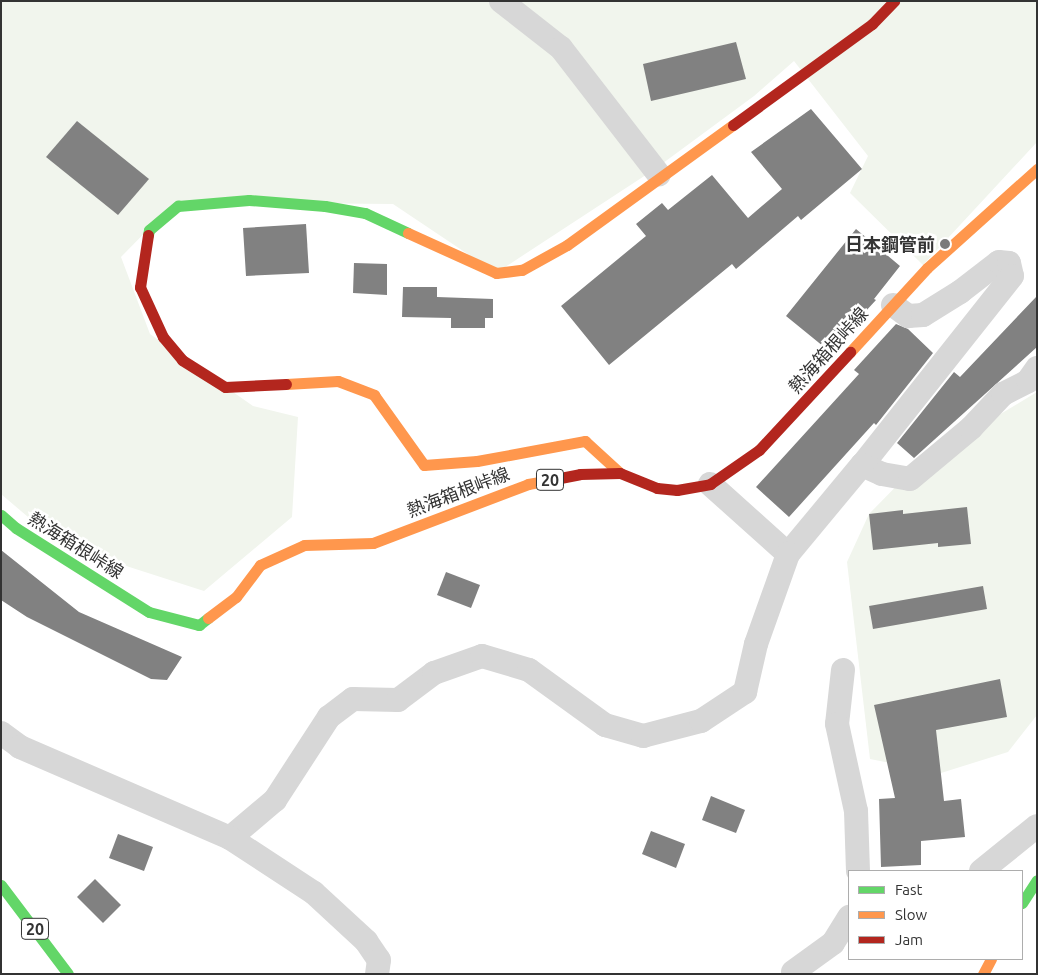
<!DOCTYPE html>
<html>
<head>
<meta charset="utf-8">
<style>
  body { margin:0 }
  #map { position:relative; width:1038px; height:975px; overflow:hidden; background:#fff; font-family:Ubuntu,"Noto Sans JP",sans-serif }
  div>[style] { position:absolute }
  .green>* { inset:0; background:#f1f5ed }
  .building>* { inset:0; background:#818181 }
  .street>* { height:24px; margin:-12px; padding:0 12px; transform-origin:12px; border-radius:12px; background:#d7d7d7 }
  .fast>* { height:11px; margin:-5.5px; padding:0 5.5px; transform-origin:5.5px; border-radius:5.5px; background:#63d668 }
  .slow>* { height:11px; margin:-5.5px; padding:0 5.5px; transform-origin:5.5px; border-radius:5.5px; background:#ff974d }
  .jam>* { height:11px; margin:-5.5px; padding:0 5.5px; transform-origin:5.5px; border-radius:5.5px; background:#b3261e }
  .dots>* { width:14px; height:14px; translate:-50% -50%; box-sizing:border-box; border:2px solid #fff; border-radius:50% }
  span { translate:-50% -50%; white-space:nowrap; text-align:center; line-height:1.15; -webkit-text-stroke:5px #fff; paint-order:stroke }
  .shield-label span { padding:1px 4px; background:#fff; border:1px solid; border-radius:4px; -webkit-text-stroke-width:0 }
  .shield-label { font-size:16px; color:#333; font-weight:700 }
  .poi-label { font-size:18px; color:#333; font-weight:700 }
  .right { translate:-100% -50%; text-align:right }
  .street-label { font-size:18px; color:#333 }
  .frame { position:absolute; inset:0; border:2px solid #333; pointer-events:none }
  .legend { position:absolute; left:848px; top:870px; width:175px; height:90px; box-sizing:border-box; background:#fff; border:1px solid #adadad; margin:0; padding:6px 9px; list-style:none; font-size:15px; color:#333 }
  .legend li { display:flex; align-items:center; gap:10px; height:25px }
  .legend b { width:25px; border:1px solid #adadad }
</style>
</head>
<body>
<div id="map">
  <div class="green">
    <div style="clip-path:polygon(1px 1px,1037px 1px,1037px 142px,923px 265px,850px 193px,868px 156px,794px 61px,754px 96px,655px 169px,496px 273px,393px 204px,175px 202px,121px 257px,150px 334px,253px 406px,298px 417px,292px 517px,204px 591px,61px 545px,1px 494px)"></div>
    <div style="clip-path:polygon(1037px 392px,1037px 715px,1008px 752px,941px 773px,870px 759px,847px 562px,869px 514px,919px 463px)"></div>
  </div>
  <div class="building">
    <div style="clip-path:polygon(736px 42px,746px 79px,651px 101px,643px 64px)"></div>
    <div style="clip-path:polygon(811px 109px,862px 169px,801px 220px,798px 216px,736px 269px,732px 264px,609px 365px,561px 306px,646px 236px,636px 224px,662px 203px,668px 210px,712px 175px,748px 218px,782px 189px,751px 152px)"></div>
    <div style="clip-path:polygon(77px 121px,149px 179px,118px 215px,46px 157px)"></div>
    <div style="clip-path:polygon(306px 224px,309px 273px,246px 276px,243px 228px)"></div>
    <div style="clip-path:polygon(856px 229px,900px 266px,874px 299px,876px 300px,829px 351px,786px 316px)"></div>
    <div style="clip-path:polygon(354px 263px,387px 264px,387px 295px,353px 293px)"></div>
    <div style="clip-path:polygon(403px 287px,437px 287px,437px 297px,493px 299px,493px 318px,485px 318px,485px 328px,451px 328px,451px 318px,402px 317px)"></div>
    <div style="clip-path:polygon(1037px 296px,1037px 347px,914px 458px,897px 443px,954px 372px,960px 377px)"></div>
    <div style="clip-path:polygon(896px 324px,908px 329px,933px 353px,876px 425px,874px 423px,789px 517px,756px 487px,859px 374px,854px 370px)"></div>
    <div style="clip-path:polygon(967px 507px,971px 544px,938px 547px,938px 543px,873px 550px,869px 514px,903px 510px,903px 514px)"></div>
    <div style="clip-path:polygon(1px 550px,79px 612px,182px 657px,167px 680px,151px 679px,27px 617px,1px 600px)"></div>
    <div style="clip-path:polygon(446px 572px,480px 585px,471px 608px,437px 595px)"></div>
    <div style="clip-path:polygon(983px 586px,987px 609px,873px 629px,869px 606px)"></div>
    <div style="clip-path:polygon(1000px 679px,1007px 717px,936px 730px,944px 801px,961px 799px,965px 837px,921px 841px,921px 865px,881px 867px,879px 799px,895px 798px,874px 705px)"></div>
    <div style="clip-path:polygon(711px 796px,745px 810px,736px 833px,702px 820px)"></div>
    <div style="clip-path:polygon(651px 831px,685px 844px,676px 868px,642px 854px)"></div>
    <div style="clip-path:polygon(118px 834px,153px 847px,144px 871px,109px 858px)"></div>
    <div style="clip-path:polygon(95px 879px,121px 905px,103px 923px,77px 897px)"></div>
  </div>
  <div class="street">
    <div style="left:501px;top:1px;width:76px;rotate:38.1deg"></div>
    <div style="left:561px;top:48px;width:160px;rotate:52.3deg"></div>
    <div style="left:893px;top:305px;width:19px;rotate:36deg"></div>
    <div style="left:908px;top:316px;width:15px;rotate:-4deg"></div>
    <div style="left:923px;top:315px;width:44px;rotate:-31.9deg"></div>
    <div style="left:960px;top:292px;width:49px;rotate:-37.6deg"></div>
    <div style="left:999px;top:262px;width:10px;rotate:6deg"></div>
    <div style="left:1009px;top:263px;width:13px;rotate:77deg"></div>
    <div style="left:1012px;top:276px;width:241px;rotate:128.4deg"></div>
    <div style="left:862px;top:465px;width:22px;rotate:24deg"></div>
    <div style="left:882px;top:474px;width:28px;rotate:10deg"></div>
    <div style="left:910px;top:479px;width:80px;rotate:-39.9deg"></div>
    <div style="left:971px;top:428px;width:47px;rotate:-46.7deg"></div>
    <div style="left:1003px;top:394px;width:28px;rotate:-27deg"></div>
    <div style="left:1028px;top:381px;width:16px;rotate:-55deg"></div>
    <div style="left:710px;top:484px;width:105px;rotate:41.9deg"></div>
    <div style="left:788px;top:554px;width:116px;rotate:-50.3deg"></div>
    <div style="left:843px;top:670px;width:54px;rotate:96.3deg"></div>
    <div style="left:837px;top:724px;width:89px;rotate:77.7deg"></div>
    <div style="left:856px;top:811px;width:60px;rotate:88.1deg"></div>
    <div style="left:1px;top:733px;width:24px;rotate:36deg"></div>
    <div style="left:20px;top:747px;width:229px;rotate:23.4deg"></div>
    <div style="left:230px;top:838px;width:59px;rotate:-40.2deg"></div>
    <div style="left:275px;top:800px;width:99px;rotate:-57deg"></div>
    <div style="left:329px;top:717px;width:30px;rotate:-37deg"></div>
    <div style="left:353px;top:699px;width:45px;rotate:1.3deg"></div>
    <div style="left:398px;top:700px;width:45px;rotate:-36.9deg"></div>
    <div style="left:434px;top:673px;width:51px;rotate:-19.5deg"></div>
    <div style="left:482px;top:656px;width:49px;rotate:16.6deg"></div>
    <div style="left:529px;top:670px;width:94px;rotate:35.9deg"></div>
    <div style="left:605px;top:725px;width:40px;rotate:16deg"></div>
    <div style="left:643px;top:736px;width:60px;rotate:-14.5deg"></div>
    <div style="left:701px;top:721px;width:53px;rotate:-33.4deg"></div>
    <div style="left:745px;top:692px;width:49px;rotate:-77.1deg"></div>
    <div style="left:756px;top:644px;width:96px;rotate:-70.4deg"></div>
    <div style="left:230px;top:838px;width:100px;rotate:33.2deg"></div>
    <div style="left:314px;top:893px;width:71px;rotate:42.7deg"></div>
    <div style="left:366px;top:941px;width:23px;rotate:56deg"></div>
    <div style="left:379px;top:960px;width:14px;rotate:98deg"></div>
    <div style="left:981px;top:871px;width:72px;rotate:-38.8deg"></div>
    <div style="left:793px;top:972px;width:49px;rotate:-35.9deg"></div>
    <div style="left:833px;top:943px;width:31px;rotate:-58deg"></div>
  </div>
  <div class="fast">
    <div style="left:148px;top:235px;width:5px;rotate:-79deg"></div>
    <div style="left:149px;top:230px;width:38px;rotate:-40deg"></div>
    <div style="left:178px;top:206px;width:71px;rotate:-4.8deg"></div>
    <div style="left:249px;top:200px;width:76px;rotate:4.5deg"></div>
    <div style="left:325px;top:206px;width:41px;rotate:9.9deg"></div>
    <div style="left:365px;top:213px;width:47px;rotate:24.9deg"></div>
    <div style="left:1px;top:515px;width:20px;rotate:41deg"></div>
    <div style="left:16px;top:528px;width:157px;rotate:32.3deg"></div>
    <div style="left:149px;top:612px;width:52px;rotate:14.6deg"></div>
    <div style="left:199px;top:625px;width:11px;rotate:-38deg"></div>
    <div style="left:1px;top:885px;width:111px;rotate:53deg"></div>
    <div style="left:1022px;top:903px;width:27px;rotate:-57deg"></div>
  </div>
  <div class="slow">
    <div style="left:408px;top:233px;width:97px;rotate:24.4deg"></div>
    <div style="left:496px;top:273px;width:26px;rotate:-7deg"></div>
    <div style="left:522px;top:270px;width:51px;rotate:-29.1deg"></div>
    <div style="left:567px;top:245px;width:205px;rotate:-35.9deg"></div>
    <div style="left:850px;top:352px;width:114px;rotate:-47.5deg"></div>
    <div style="left:927px;top:268px;width:148px;rotate:-42deg"></div>
    <div style="left:286px;top:384px;width:52px;rotate:-3.3deg"></div>
    <div style="left:338px;top:381px;width:39px;rotate:21deg"></div>
    <div style="left:374px;top:395px;width:86px;rotate:54.5deg"></div>
    <div style="left:424px;top:465px;width:53px;rotate:-4.3deg"></div>
    <div style="left:477px;top:461px;width:110px;rotate:-10.5deg"></div>
    <div style="left:585px;top:441px;width:47px;rotate:42.4deg"></div>
    <div style="left:208px;top:618px;width:35px;rotate:-37deg"></div>
    <div style="left:236px;top:597px;width:40px;rotate:-53deg"></div>
    <div style="left:260px;top:565px;width:48px;rotate:-24.4deg"></div>
    <div style="left:304px;top:545px;width:69px;rotate:-1.7deg"></div>
    <div style="left:373px;top:543px;width:166px;rotate:-20.8deg"></div>
    <div style="left:528px;top:484px;width:27px;rotate:-10deg"></div>
    <div style="left:983px;top:974px;width:17px;rotate:-62deg"></div>
  </div>
  <div class="jam">
    <div style="left:733px;top:125px;width:172px;rotate:-36deg"></div>
    <div style="left:872px;top:24px;width:32px;rotate:-46deg"></div>
    <div style="left:148px;top:235px;width:53px;rotate:98.7deg"></div>
    <div style="left:140px;top:287px;width:55px;rotate:65.3deg"></div>
    <div style="left:163px;top:337px;width:30px;rotate:50deg"></div>
    <div style="left:182px;top:360px;width:51px;rotate:32.1deg"></div>
    <div style="left:225px;top:387px;width:61px;rotate:-2.8deg"></div>
    <div style="left:555px;top:479px;width:25px;rotate:-11deg"></div>
    <div style="left:580px;top:474px;width:40px;rotate:-1.4deg"></div>
    <div style="left:620px;top:473px;width:40px;rotate:22deg"></div>
    <div style="left:657px;top:488px;width:20px;rotate:6deg"></div>
    <div style="left:677px;top:490px;width:34px;rotate:-10deg"></div>
    <div style="left:710px;top:484px;width:60px;rotate:-34.8deg"></div>
    <div style="left:759px;top:450px;width:134px;rotate:-47.1deg"></div>
  </div>
  <div class="dots">
    <div style="left:945px;top:244px;background:#7a7a7a"></div>
  </div>
  <div class="shield-label">
    <span style="left:550px;top:480px">20</span>
    <span style="left:35px;top:929px">20</span>
  </div>
  <div class="poi-label">
    <span class="right" style="left:935px;top:244px">日本鋼管前</span>
  </div>
  <div class="street-label">
    <span style="left:828px;top:350px;rotate:-48deg">熱海箱根峠線</span>
    <span style="left:458px;top:492px;rotate:-21deg">熱海箱根峠線</span>
    <span style="left:76px;top:545px;rotate:32deg">熱海箱根峠線</span>
  </div>
  <div class="frame"></div>
  <ul class="legend">
  <li><b style="height:6px;background:#63d668"></b>Fast</li>
  <li><b style="height:6px;background:#ff974d"></b>Slow</li>
  <li><b style="height:6px;background:#b3261e"></b>Jam</li>
  </ul>
</div>
</body>
</html>
